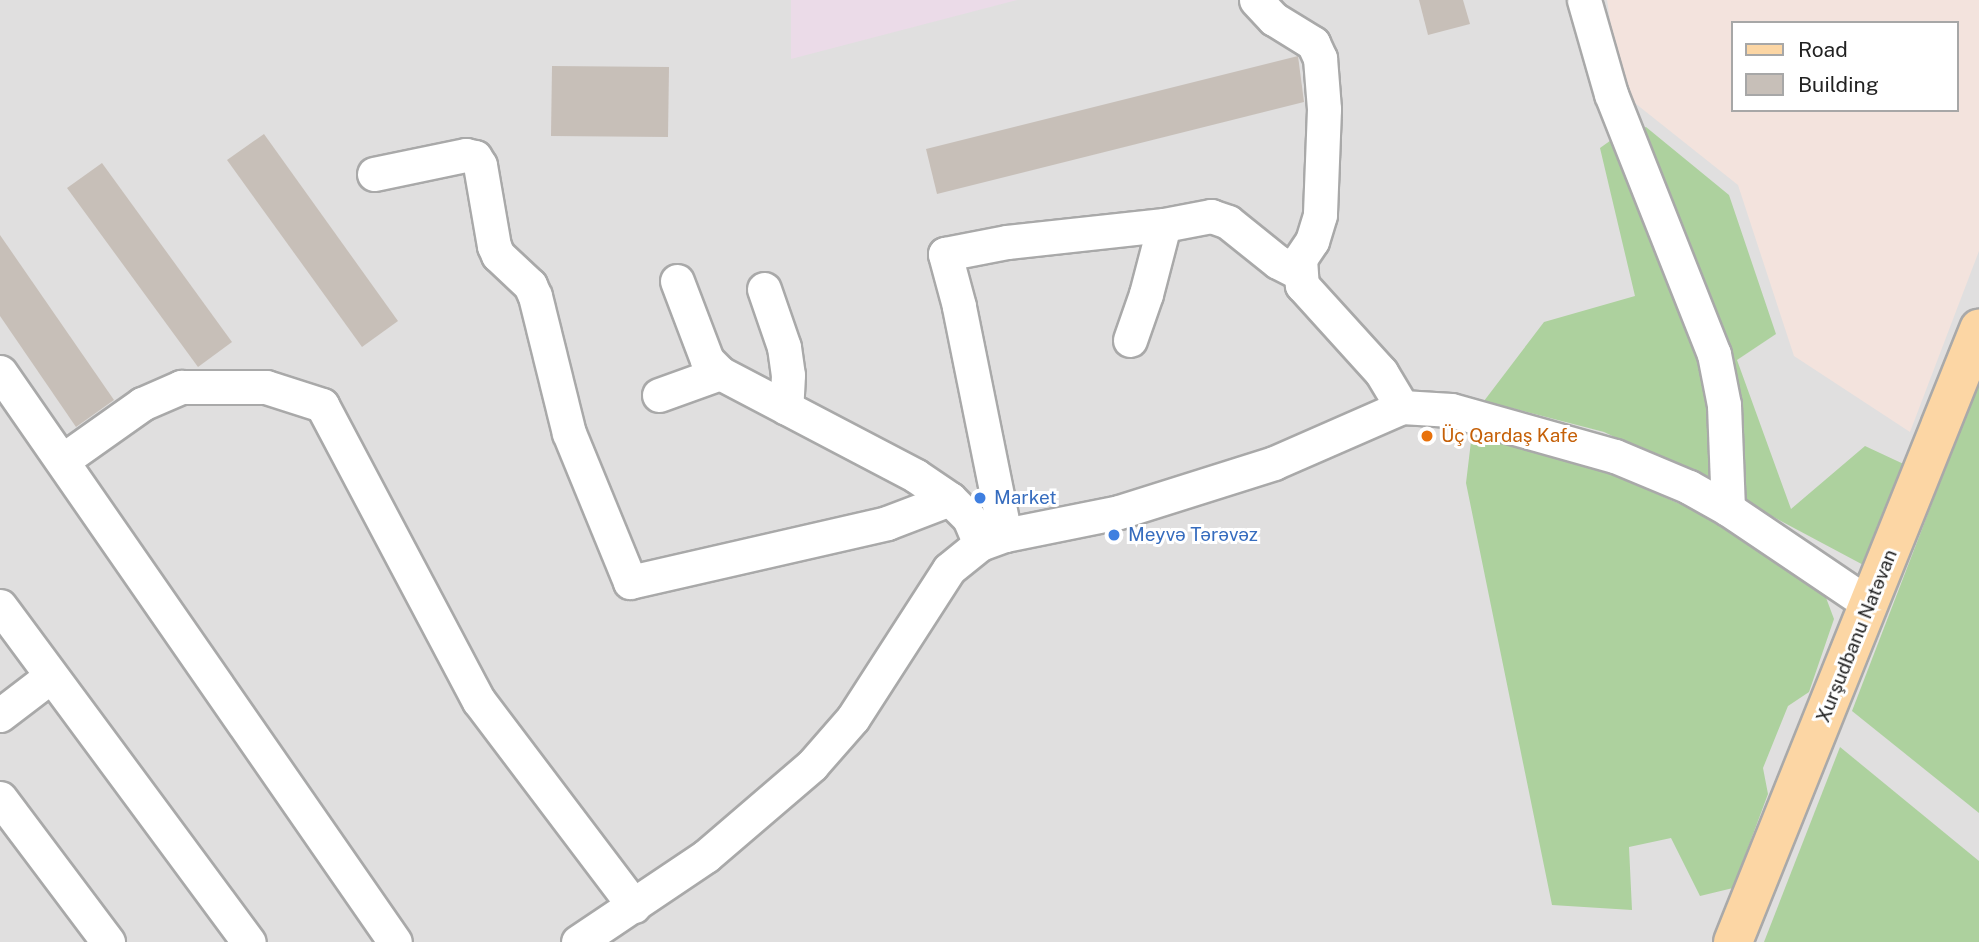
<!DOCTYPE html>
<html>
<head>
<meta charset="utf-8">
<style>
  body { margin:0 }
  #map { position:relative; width:1979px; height:942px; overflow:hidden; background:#f2efe9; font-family:"Public Sans",sans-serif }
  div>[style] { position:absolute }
  .residential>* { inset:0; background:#e0dfdf }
  .industrial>* { inset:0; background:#ebdbe8 }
  .military>* { inset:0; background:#f3e3dd }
  .forest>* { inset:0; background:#add19e }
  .building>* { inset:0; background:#c7bfb8 }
  .roads { filter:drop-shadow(2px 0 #a9a9a9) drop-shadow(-2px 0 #a9a9a9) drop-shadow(0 2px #a9a9a9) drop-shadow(0 -2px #a9a9a9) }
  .minor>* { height:33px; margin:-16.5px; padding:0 16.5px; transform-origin:16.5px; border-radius:16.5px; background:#fff }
  .major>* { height:38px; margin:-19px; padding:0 19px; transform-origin:19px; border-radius:19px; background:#fcd6a4 }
  .dots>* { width:19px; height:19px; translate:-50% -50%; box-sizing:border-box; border:4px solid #fff; border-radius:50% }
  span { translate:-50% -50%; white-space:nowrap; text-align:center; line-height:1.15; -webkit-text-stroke:6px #fff; paint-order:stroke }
  .food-label { font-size:19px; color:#c56008 }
  .left { translate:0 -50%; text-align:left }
  .shop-label { font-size:19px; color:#366cbe }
  .street-label { font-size:19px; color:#222 }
  .legend { position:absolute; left:1731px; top:21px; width:228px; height:91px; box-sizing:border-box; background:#fff; border:2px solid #a7a7a7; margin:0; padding:9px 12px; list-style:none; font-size:21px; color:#222 }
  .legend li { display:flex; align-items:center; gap:14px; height:35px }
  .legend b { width:35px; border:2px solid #a7a7a7 }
</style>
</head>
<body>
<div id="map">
  <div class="residential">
    <div style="clip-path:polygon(evenodd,0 0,1979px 0,1979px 942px,0 942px,0 0,1732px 23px,1956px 23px,1956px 110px,1732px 110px,1732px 23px)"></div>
  </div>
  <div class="industrial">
    <div style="clip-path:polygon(791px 0,1017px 0,791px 59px)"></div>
  </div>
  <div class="military">
    <div style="clip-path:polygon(evenodd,1607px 0,1979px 0,1979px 251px,1910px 432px,1794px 356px,1738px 185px,1621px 92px,1607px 0,1732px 23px,1956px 23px,1956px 110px,1732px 110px,1732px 23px)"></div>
  </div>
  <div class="forest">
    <div style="clip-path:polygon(1646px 127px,1729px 195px,1776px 334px,1737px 360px,1791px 509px,1865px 446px,1910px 467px,1869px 568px,1704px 480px,1604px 432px,1484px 401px,1544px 322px,1635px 296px,1600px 148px,1621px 133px)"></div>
    <div style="clip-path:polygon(1979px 381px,1979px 813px,1852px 711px)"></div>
    <div style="clip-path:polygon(1472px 433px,1578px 459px,1707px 516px,1825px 595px,1834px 619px,1809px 692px,1788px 706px,1763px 768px,1768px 794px,1733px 888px,1700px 896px,1671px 838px,1629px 847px,1632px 910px,1552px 905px,1466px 483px)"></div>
    <div style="clip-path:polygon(1840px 747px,1979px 861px,1979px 942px,1764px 942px)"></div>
  </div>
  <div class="building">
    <div style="clip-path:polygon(1419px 0,1463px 0,1470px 24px,1428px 35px)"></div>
    <div style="clip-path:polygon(1298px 56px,1304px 102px,937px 194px,926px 149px)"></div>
    <div style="clip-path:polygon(552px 66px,669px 67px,668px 137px,551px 136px)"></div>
    <div style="clip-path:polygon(264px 134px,398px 321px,362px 347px,227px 160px)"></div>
    <div style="clip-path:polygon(102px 163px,232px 342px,198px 367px,67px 188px)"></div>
    <div style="clip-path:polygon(0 235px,114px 400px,76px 427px,0 316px)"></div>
  </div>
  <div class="roads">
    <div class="minor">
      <div style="left:1256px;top:0;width:26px;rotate:47deg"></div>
      <div style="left:1274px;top:19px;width:46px;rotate:31.6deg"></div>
      <div style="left:1313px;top:43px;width:17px;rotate:65deg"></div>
      <div style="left:1320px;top:58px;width:51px;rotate:85.5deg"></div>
      <div style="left:1324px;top:109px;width:106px;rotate:92.2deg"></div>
      <div style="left:1320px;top:215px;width:27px;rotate:107deg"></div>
      <div style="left:1312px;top:241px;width:22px;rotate:124deg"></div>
      <div style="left:1300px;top:259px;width:26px;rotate:86deg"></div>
      <div style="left:1302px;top:285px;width:118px;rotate:47.8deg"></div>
      <div style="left:1381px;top:372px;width:41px;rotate:59deg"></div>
      <div style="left:1584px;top:0;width:98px;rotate:74deg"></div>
      <div style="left:1611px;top:94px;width:280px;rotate:68.4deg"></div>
      <div style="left:1714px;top:354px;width:52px;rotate:78.9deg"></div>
      <div style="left:1724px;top:405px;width:104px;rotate:87.8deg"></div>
      <div style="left:374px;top:174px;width:94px;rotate:-11.7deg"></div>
      <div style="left:466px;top:155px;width:9px;rotate:13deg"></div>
      <div style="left:475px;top:157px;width:9px;rotate:58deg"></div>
      <div style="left:480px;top:165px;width:82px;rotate:80.2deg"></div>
      <div style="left:494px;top:246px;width:10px;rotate:66deg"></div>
      <div style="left:498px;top:255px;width:44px;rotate:43.2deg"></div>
      <div style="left:530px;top:285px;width:12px;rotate:66deg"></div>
      <div style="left:535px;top:296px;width:141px;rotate:76.1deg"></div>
      <div style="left:569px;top:433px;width:161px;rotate:67.7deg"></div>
      <div style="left:630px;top:582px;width:264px;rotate:-12.9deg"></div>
      <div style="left:887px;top:523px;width:67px;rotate:-20.9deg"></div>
      <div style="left:677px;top:281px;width:85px;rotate:69.2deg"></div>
      <div style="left:707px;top:360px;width:18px;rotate:45deg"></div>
      <div style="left:720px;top:373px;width:221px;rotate:27.7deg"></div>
      <div style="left:916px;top:476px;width:41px;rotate:34.1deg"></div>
      <div style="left:950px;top:499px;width:27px;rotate:45deg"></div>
      <div style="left:969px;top:518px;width:28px;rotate:67deg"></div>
      <div style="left:764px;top:289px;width:61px;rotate:71deg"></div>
      <div style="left:784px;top:347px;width:28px;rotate:82deg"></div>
      <div style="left:788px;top:375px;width:33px;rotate:93deg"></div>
      <div style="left:1130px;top:340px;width:49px;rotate:-70.8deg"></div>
      <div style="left:1146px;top:294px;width:71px;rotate:-75.4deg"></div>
      <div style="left:0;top:372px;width:693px;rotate:55.28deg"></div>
      <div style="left:659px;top:395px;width:65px;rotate:-19.8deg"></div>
      <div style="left:63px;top:460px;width:97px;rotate:-35.3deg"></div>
      <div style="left:142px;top:404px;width:43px;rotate:-23.6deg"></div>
      <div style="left:181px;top:387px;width:85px"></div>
      <div style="left:266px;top:387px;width:59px;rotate:17.8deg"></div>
      <div style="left:322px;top:405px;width:335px;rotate:62.1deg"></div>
      <div style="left:479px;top:701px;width:257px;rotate:52.9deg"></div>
      <div style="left:1005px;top:535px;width:234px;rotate:-101.4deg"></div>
      <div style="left:959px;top:306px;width:54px;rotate:-105.1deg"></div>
      <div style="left:945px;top:254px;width:63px;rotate:-11deg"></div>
      <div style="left:1007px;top:242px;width:158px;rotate:-6.2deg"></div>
      <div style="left:1164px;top:225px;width:48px;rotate:-10.8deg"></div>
      <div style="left:1211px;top:216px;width:18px;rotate:19deg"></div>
      <div style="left:1228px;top:222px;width:64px;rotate:38.7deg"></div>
      <div style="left:1278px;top:262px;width:22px;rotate:27deg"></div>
      <div style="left:0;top:606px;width:418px;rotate:53.5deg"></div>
      <div style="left:0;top:715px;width:64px;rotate:-37.4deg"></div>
      <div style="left:0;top:798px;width:180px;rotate:53.1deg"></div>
      <div style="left:578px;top:942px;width:154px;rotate:-33.9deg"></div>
      <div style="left:706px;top:856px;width:140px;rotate:-40.6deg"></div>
      <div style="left:812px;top:765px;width:62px;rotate:-48.9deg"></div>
      <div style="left:853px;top:718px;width:177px;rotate:-57.2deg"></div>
      <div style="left:949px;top:569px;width:40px;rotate:-39deg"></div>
      <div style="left:980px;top:544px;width:27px;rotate:-20deg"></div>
      <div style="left:1005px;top:535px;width:116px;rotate:-11.4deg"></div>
      <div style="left:1119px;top:512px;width:163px;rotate:-17.5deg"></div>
      <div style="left:1274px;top:463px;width:140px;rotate:-23.6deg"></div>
      <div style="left:1402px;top:407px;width:49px;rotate:3.5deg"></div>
      <div style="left:1451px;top:410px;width:170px;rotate:15.7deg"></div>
      <div style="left:1615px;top:456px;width:80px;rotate:22.7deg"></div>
      <div style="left:1689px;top:487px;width:45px;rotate:29.4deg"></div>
      <div style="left:1728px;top:509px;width:170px;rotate:34deg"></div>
    </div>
    <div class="major">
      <div style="left:1733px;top:942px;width:661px;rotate:-68.13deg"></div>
    </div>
  </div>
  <div class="dots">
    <div style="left:1427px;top:436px;background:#e8710a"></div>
    <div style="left:980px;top:498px;background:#3f7fe0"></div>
    <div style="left:1114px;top:535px;background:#3f7fe0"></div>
  </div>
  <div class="food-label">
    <span class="left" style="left:1441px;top:436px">Üç Qardaş Kafe</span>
  </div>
  <div class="shop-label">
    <span class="left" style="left:994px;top:498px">Market</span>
    <span class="left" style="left:1128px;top:535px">Meyvə Tərəvəz</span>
  </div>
  <div class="street-label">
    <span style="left:1857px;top:636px;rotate:-68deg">Xurşudbanu Natəvan</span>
  </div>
  <ul class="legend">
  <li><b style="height:9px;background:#fcd6a4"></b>Road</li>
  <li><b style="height:19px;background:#c7bfb8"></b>Building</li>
  </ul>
</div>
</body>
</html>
